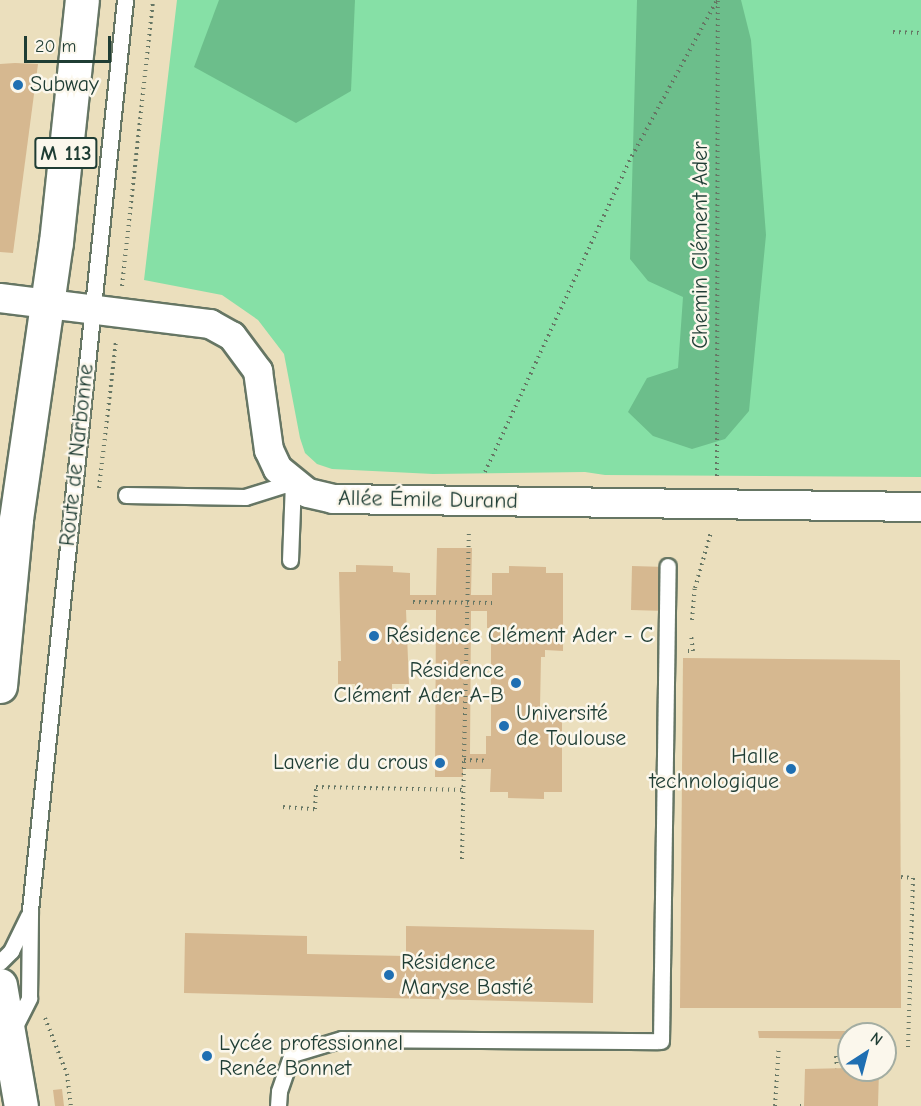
<!DOCTYPE html>
<html>
<head>
<meta charset="utf-8">
<style>
  body { margin:0 }
  #map { position:relative; width:921px; height:1106px; overflow:hidden; background:#ebdfbd; font-family:"Comic Neue",sans-serif }
  div>[style] { position:absolute }
  .green>* { inset:0; background:#86e0a6 }
  .forest>* { inset:0; background:#6cbe8b }
  .building>* { inset:0; background:#d6b890 }
  .path>* { height:4px; margin-top:-2px; transform-origin:0; background:repeating-linear-gradient(90deg,#667664 0 1.5px,transparent 0 6px) }
  .roads { filter:drop-shadow(2px 0 #667664) drop-shadow(-2px 0 #667664) drop-shadow(0 2px #667664) drop-shadow(0 -2px #667664) }
  .service>* { height:15px; margin:-7.5px; padding:0 7.5px; transform-origin:7.5px; border-radius:7.5px; background:#fff }
  .minor>* { height:28px; margin:-14px; padding:0 14px; transform-origin:14px; border-radius:14px; background:#fff }
  .primary>* { height:33px; margin:-16.5px; padding:0 16.5px; transform-origin:16.5px; border-radius:16.5px; background:#fff }
  .dots>* { width:16px; height:16px; translate:-50% -50%; box-sizing:border-box; border:3px solid #fbf7ec; border-radius:50% }
  span { translate:-50% -50%; white-space:nowrap; text-align:center; line-height:1.15; -webkit-text-stroke:5px #fbf7ec; paint-order:stroke }
  .shield-label span { padding:2px 4px; background:#fbf7ec; border:2px solid; border-radius:4px; -webkit-text-stroke-width:0 }
  .shield-label { font-size:21px; color:#1f3d34; font-weight:700 }
  .poi-label { font-size:22px; color:#1f3d34 }
  .left { translate:0 -50%; text-align:left }
  .right { translate:-100% -50%; text-align:right }
  .street-label { font-size:22px; color:#1f3d34 }
  .north { position:absolute; left:837px; top:1022px; width:60px; height:60px; box-sizing:border-box; background:#fbf7ec; border:2px solid #a3ada2; border-radius:50%; rotate:36deg; font-size:16px; font-weight:700; line-height:24px; text-align:center; color:#1f3d34 }
  .north::after { content:''; display:block; margin:auto; width:21px; height:27px; background:#1f6fb2; clip-path:polygon(50% 0,100% 100%,50% 72%,0 100%) }
  .scale { position:absolute; left:24px; top:36px; width:87px; height:27px; box-sizing:border-box; border:3px solid #1f3d34; border-top:0; padding-left:8px; font-size:18px; line-height:21px; white-space:nowrap; color:#1f3d34; -webkit-text-stroke:4px #fbf7ec; paint-order:stroke }
</style>
</head>
<body>
<div id="map">
  <div class="green">
    <div style="clip-path:polygon(177px 0,921px 0,921px 477px,605px 475px,585px 472px,433px 474px,332px 469px,317px 464px,305px 453px,300px 438px,284px 354px,258px 320px,222px 295px,144px 280px)"></div>
  </div>
  <div class="forest">
    <div style="clip-path:polygon(219px 0,355px 0,351px 91px,296px 123px,194px 67px)"></div>
    <div style="clip-path:polygon(637px 0,741px 0,751px 40px,766px 235px,749px 411px,725px 439px,692px 449px,653px 436px,628px 412px,647px 378px,678px 368px,683px 297px,648px 281px,630px 259px)"></div>
  </div>
  <div class="building">
    <div style="clip-path:polygon(15px 63px,38px 64px,13px 253px,0 252px,0 64px)"></div>
    <div style="clip-path:polygon(evenodd,437px 548px,472px 548px,471px 595px,492px 595px,492px 573px,509px 573px,509px 566px,546px 567px,546px 573px,563px 573px,563px 651px,545px 650px,545px 657px,541px 657px,540px 708px,545px 708px,545px 715px,562px 715px,562px 792px,544px 792px,544px 799px,508px 798px,508px 792px,490px 792px,491px 769px,463px 769px,463px 777px,435px 777px,436px 610px,406px 610px,409px 684px,392px 684px,392px 691px,355px 690px,355px 684px,338px 684px,338px 661px,341px 661px,339px 572px,356px 572px,356px 565px,393px 566px,393px 572px,410px 573px,410px 595px,436px 595px,437px 548px,471px 611px,487px 611px,487px 628px,491px 628px,491px 736px,486px 736px,486px 754px,470px 754px,471px 611px)"></div>
    <div style="clip-path:polygon(632px 566px,666px 567px,666px 611px,631px 610px)"></div>
    <div style="clip-path:polygon(683px 658px,900px 660px,901px 1008px,680px 1008px)"></div>
    <div style="clip-path:polygon(406px 926px,594px 930px,593px 1003px,184px 993px,185px 933px,307px 936px,307px 954px,406px 956px)"></div>
    <div style="clip-path:polygon(758px 1031px,866px 1031px,849px 1034px,849px 1039px,759px 1038px)"></div>
    <div style="clip-path:polygon(849px 1068px,879px 1070px,878px 1106px,804px 1106px,805px 1069px)"></div>
    <div style="clip-path:polygon(62px 1089px,64px 1106px,55px 1106px,53px 1090px)"></div>
  </div>
  <div class="path">
    <div style="left:893px;top:32px;width:28px;rotate:2deg"></div>
    <div style="left:122px;top:286px;width:288px;rotate:-83.8deg"></div>
    <div style="left:485px;top:472px;width:349px;rotate:-65.1deg"></div>
    <div style="left:632px;top:156px;width:178px;rotate:-61.4deg"></div>
    <div style="left:717px;top:476px;width:476px;rotate:-89.9deg"></div>
    <div style="left:99px;top:488px;width:148px;rotate:-83.4deg"></div>
    <div style="left:413px;top:602px;width:79px;rotate:0.7deg"></div>
    <div style="left:692px;top:620px;width:32px;rotate:-85deg"></div>
    <div style="left:695px;top:588px;width:58px;rotate:-74.1deg"></div>
    <div style="left:688px;top:651px;width:5px"></div>
    <div style="left:693px;top:651px;width:17px;rotate:-97deg"></div>
    <div style="left:464px;top:760px;width:24px;rotate:2deg"></div>
    <div style="left:283px;top:807px;width:32px;rotate:4deg"></div>
    <div style="left:315px;top:809px;width:22px;rotate:-87deg"></div>
    <div style="left:316px;top:787px;width:148px;rotate:1.2deg"></div>
    <div style="left:462px;top:859px;width:329px;rotate:-88.8deg"></div>
    <div style="left:901px;top:877px;width:12px;rotate:5deg"></div>
    <div style="left:913px;top:878px;width:171px;rotate:91.7deg"></div>
    <div style="left:45px;top:1018px;width:60px;rotate:68.6deg"></div>
    <div style="left:67px;top:1074px;width:32px;rotate:83deg"></div>
    <div style="left:836px;top:1056px;width:12px;rotate:85deg"></div>
    <div style="left:775px;top:1106px;width:60px;rotate:-86.2deg"></div>
    <div style="left:800px;top:1106px;width:4px"></div>
  </div>
  <div class="roads">
    <div class="service">
      <div style="left:126px;top:495px;width:119px;rotate:1deg"></div>
      <div style="left:245px;top:497px;width:50px;rotate:-17.4deg"></div>
      <div style="left:293px;top:482px;width:78px;rotate:92.2deg"></div>
      <div style="left:0;top:962px;width:16px;rotate:-45deg"></div>
      <div style="left:11px;top:951px;width:39px;rotate:-64deg"></div>
      <div style="left:13px;top:1030px;width:36px;rotate:-63deg"></div>
      <div style="left:29px;top:998px;width:88px;rotate:-89.3deg"></div>
      <div style="left:30px;top:910px;width:915px;rotate:-84.04deg"></div>
      <div style="left:661px;top:1041px;width:475px;rotate:-89.2deg"></div>
      <div style="left:278px;top:1106px;width:15px;rotate:-86deg"></div>
      <div style="left:279px;top:1091px;width:39px;rotate:-71deg"></div>
      <div style="left:292px;top:1054px;width:52px;rotate:-16.7deg"></div>
      <div style="left:342px;top:1039px;width:315px;rotate:0.4deg"></div>
    </div>
    <div class="minor">
      <div style="left:0;top:298px;width:212px;rotate:7.1deg"></div>
      <div style="left:210px;top:324px;width:25px;rotate:29deg"></div>
      <div style="left:232px;top:336px;width:44px;rotate:53.4deg"></div>
      <div style="left:258px;top:371px;width:80px;rotate:82.1deg"></div>
      <div style="left:269px;top:450px;width:21px;rotate:65deg"></div>
      <div style="left:278px;top:469px;width:38px;rotate:39deg"></div>
      <div style="left:308px;top:493px;width:26px;rotate:13deg"></div>
      <div style="left:333px;top:499px;width:588px;rotate:0.78deg"></div>
    </div>
    <div class="primary">
      <div style="left:0;top:686px;width:168px;rotate:-84.5deg"></div>
      <div style="left:16px;top:519px;width:280px;rotate:-81.8deg"></div>
      <div style="left:56px;top:242px;width:243px;rotate:-83.9deg"></div>
      <div style="left:0;top:985px;width:123px;rotate:80.2deg"></div>
    </div>
  </div>
  <div class="dots">
    <div style="left:18px;top:85px;background:#1f6fb2"></div>
    <div style="left:374px;top:636px;background:#1f6fb2"></div>
    <div style="left:516px;top:683px;background:#1f6fb2"></div>
    <div style="left:504px;top:726px;background:#1f6fb2"></div>
    <div style="left:440px;top:763px;background:#1f6fb2"></div>
    <div style="left:791px;top:769px;background:#1f6fb2"></div>
    <div style="left:389px;top:975px;background:#1f6fb2"></div>
    <div style="left:207px;top:1056px;background:#1f6fb2"></div>
  </div>
  <div class="shield-label">
    <span style="left:66px;top:153px">M 113</span>
  </div>
  <div class="poi-label">
    <span class="left" style="left:30px;top:85px">Subway</span>
    <span class="left" style="left:386px;top:636px">Résidence Clément Ader - C</span>
    <span class="right" style="left:504px;top:683px">Résidence<br>Clément Ader A-B</span>
    <span class="left" style="left:516px;top:726px">Université<br>de Toulouse</span>
    <span class="right" style="left:779px;top:769px">Halle<br>technologique</span>
    <span class="right" style="left:428px;top:763px">Laverie du crous</span>
    <span class="left" style="left:401px;top:975px">Résidence<br>Maryse Bastié</span>
    <span class="left" style="left:219px;top:1056px">Lycée professionnel<br>Renée Bonnet</span>
  </div>
  <div class="street-label">
    <span style="left:701px;top:245px;rotate:-90deg">Chemin Clément Ader</span>
    <span style="left:77px;top:455px;rotate:-84deg">Route de Narbonne</span>
    <span style="left:428px;top:500px;rotate:1deg">Allée Émile Durand</span>
  </div>
  <div class="north">N</div>
  <div class="scale">20 m</div>
</div>
</body>
</html>
